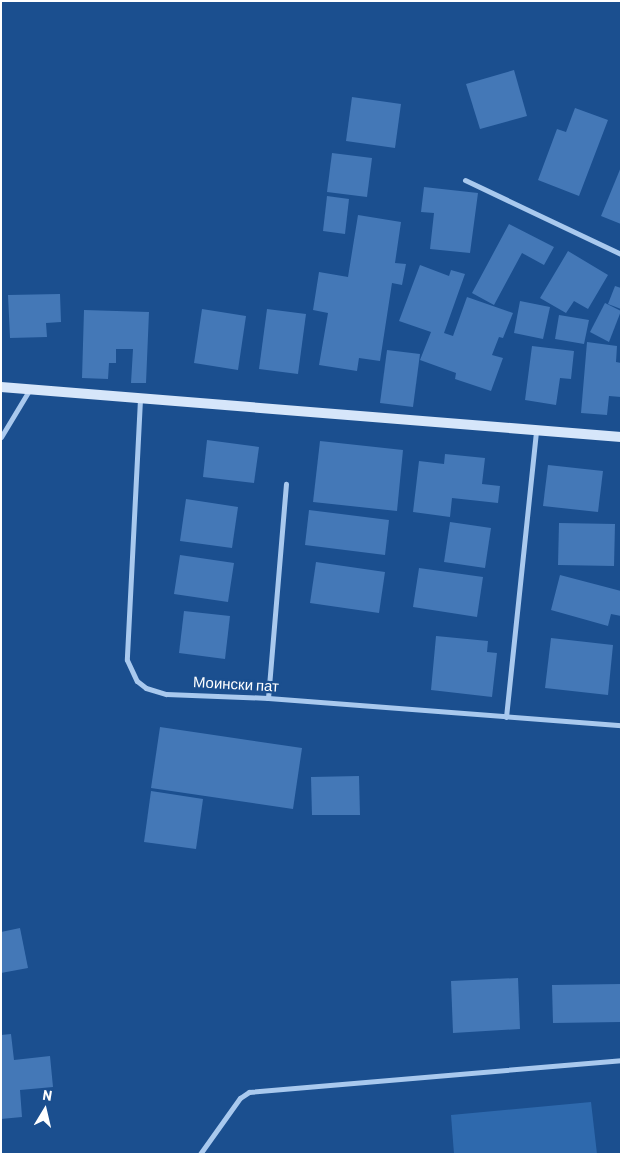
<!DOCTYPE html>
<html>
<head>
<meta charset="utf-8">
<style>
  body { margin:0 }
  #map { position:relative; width:622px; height:1155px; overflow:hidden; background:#1b4f8f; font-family:Barlow,sans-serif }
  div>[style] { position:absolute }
  .green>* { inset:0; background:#2e69ad }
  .building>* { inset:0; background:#4478b7 }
  .minor>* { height:5px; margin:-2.5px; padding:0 2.5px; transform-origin:2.5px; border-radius:2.5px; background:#a9c9ee }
  .secondary>* { height:10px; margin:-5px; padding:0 5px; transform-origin:5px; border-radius:5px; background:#d6e6fa }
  span { translate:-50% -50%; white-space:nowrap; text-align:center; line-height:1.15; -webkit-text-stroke:4.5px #1b4f8f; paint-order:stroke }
  .street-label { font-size:15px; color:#fff }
  .frame { position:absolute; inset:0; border:2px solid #fff; pointer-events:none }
  .north { position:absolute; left:20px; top:1085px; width:50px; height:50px; -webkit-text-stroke:4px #1b4f8f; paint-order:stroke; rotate:9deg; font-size:14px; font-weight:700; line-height:20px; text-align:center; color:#fff }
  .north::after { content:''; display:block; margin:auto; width:18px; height:22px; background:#fff; clip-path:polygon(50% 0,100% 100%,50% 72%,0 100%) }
</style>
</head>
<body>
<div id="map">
  <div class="green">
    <div style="clip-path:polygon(591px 1102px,597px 1154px,454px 1154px,451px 1115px)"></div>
  </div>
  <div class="building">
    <div style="clip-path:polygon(514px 70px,527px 116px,480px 129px,466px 84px)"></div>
    <div style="clip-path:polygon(352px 97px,401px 104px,395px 148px,346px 141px)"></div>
    <div style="clip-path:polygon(575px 108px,608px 120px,579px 196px,538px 180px,557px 129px,566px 132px)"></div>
    <div style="clip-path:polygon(332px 153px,372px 158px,367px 197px,327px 192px)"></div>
    <div style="clip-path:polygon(621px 167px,621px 224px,601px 216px)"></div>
    <div style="clip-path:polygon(424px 187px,478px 193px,470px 253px,430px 249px,434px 213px,421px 212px)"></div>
    <div style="clip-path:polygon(327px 196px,349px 199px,345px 234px,323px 231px)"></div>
    <div style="clip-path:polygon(358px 215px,401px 222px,395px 263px,406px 264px,402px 285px,392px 283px,380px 361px,359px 358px,357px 371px,319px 365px,328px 313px,313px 310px,319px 272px,348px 277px)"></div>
    <div style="clip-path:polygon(509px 224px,554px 247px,544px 265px,522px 253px,494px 305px,472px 293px)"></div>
    <div style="clip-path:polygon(568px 251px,608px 275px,588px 309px,574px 301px,566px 313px,540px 298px)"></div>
    <div style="clip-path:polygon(420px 265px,449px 276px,451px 270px,465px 274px,444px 333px,453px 336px,467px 297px,513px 313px,503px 338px,499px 337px,492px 355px,503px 358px,491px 391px,455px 379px,456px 373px,420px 360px,431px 332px,399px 321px)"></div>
    <div style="clip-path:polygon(615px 286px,621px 288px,621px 309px,608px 304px)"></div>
    <div style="clip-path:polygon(60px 294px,61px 322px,46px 323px,47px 337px,10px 338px,8px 295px)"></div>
    <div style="clip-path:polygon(520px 301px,550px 307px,543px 339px,514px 333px)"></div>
    <div style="clip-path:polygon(605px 303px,621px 311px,609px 342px,590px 332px)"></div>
    <div style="clip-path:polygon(202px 309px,246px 316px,238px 370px,194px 363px)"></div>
    <div style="clip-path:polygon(267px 309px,306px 314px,298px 374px,259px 369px)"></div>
    <div style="clip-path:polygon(84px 310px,149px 312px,146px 383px,131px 383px,133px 349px,116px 349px,116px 363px,109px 363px,108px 379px,82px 378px)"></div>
    <div style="clip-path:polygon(559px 315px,589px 320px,584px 344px,555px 339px)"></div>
    <div style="clip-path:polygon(587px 342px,617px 346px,616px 362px,621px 363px,621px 397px,609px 396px,607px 415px,581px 413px)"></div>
    <div style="clip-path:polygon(532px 346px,574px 351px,571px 379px,560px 378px,556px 405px,525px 400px)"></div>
    <div style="clip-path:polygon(387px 350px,420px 354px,413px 407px,380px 403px)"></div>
    <div style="clip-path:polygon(207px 440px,259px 447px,254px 483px,203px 477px)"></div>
    <div style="clip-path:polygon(320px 441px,403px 450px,397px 511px,313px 502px)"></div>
    <div style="clip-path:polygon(445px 454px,485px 458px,482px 484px,500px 486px,498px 503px,452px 498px,450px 517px,413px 512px,419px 461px,444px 464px)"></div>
    <div style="clip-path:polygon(548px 465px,603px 471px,598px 512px,543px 506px)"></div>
    <div style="clip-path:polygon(186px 499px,238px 507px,232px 548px,180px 541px)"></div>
    <div style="clip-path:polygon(309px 510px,389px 520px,385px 555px,305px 545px)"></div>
    <div style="clip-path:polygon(450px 522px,491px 528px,485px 568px,444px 562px)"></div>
    <div style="clip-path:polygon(559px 523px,615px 524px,614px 566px,558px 565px)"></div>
    <div style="clip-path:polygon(180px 555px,234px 563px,228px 602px,174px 594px)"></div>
    <div style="clip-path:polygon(316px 562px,385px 572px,379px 613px,310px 603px)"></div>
    <div style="clip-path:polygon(419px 568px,483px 577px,477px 617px,413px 607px)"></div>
    <div style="clip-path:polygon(560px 575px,621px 591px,621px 616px,611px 614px,608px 626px,551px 610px)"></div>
    <div style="clip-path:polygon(184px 611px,230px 616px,225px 659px,179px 653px)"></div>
    <div style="clip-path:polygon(436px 636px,488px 641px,487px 652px,497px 653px,492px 697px,431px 690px)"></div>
    <div style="clip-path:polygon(551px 638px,613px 645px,608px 695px,545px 688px)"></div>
    <div style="clip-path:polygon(160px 727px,302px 748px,293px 809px,151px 788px)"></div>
    <div style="clip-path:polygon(359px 776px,360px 815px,312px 815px,311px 777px)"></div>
    <div style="clip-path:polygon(151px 791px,203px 799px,196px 849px,144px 842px)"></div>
    <div style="clip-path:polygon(20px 928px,28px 968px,1px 973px,1px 932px)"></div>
    <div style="clip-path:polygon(518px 978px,520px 1029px,453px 1033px,451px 981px)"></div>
    <div style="clip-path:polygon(621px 984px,621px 1022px,553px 1023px,552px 985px)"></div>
    <div style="clip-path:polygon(11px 1034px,14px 1060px,50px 1056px,53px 1087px,20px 1090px,22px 1117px,1px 1119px,1px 1035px)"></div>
  </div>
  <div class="minor">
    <div style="left:465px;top:180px;width:173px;rotate:25.4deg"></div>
    <div style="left:140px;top:399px;width:261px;rotate:92.9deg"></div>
    <div style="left:127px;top:660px;width:23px;rotate:65deg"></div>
    <div style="left:137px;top:681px;width:11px;rotate:38deg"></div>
    <div style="left:146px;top:688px;width:21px;rotate:17deg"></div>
    <div style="left:166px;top:694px;width:102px;rotate:2.2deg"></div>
    <div style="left:268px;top:698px;width:354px;rotate:4.4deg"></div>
    <div style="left:1px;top:437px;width:56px;rotate:-58.9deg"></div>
    <div style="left:268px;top:698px;width:215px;rotate:-85.2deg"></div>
    <div style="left:506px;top:717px;width:288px;rotate:-84deg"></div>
    <div style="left:200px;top:1154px;width:69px;rotate:-54.5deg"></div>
    <div style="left:240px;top:1098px;width:11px;rotate:-34deg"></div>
    <div style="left:249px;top:1092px;width:373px;rotate:-4.9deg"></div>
  </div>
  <div class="secondary">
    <div style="left:1px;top:387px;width:622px;rotate:4.61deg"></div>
  </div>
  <div class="street-label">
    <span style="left:236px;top:684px;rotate:3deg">Моински пат</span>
  </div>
  <div class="frame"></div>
  <div class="north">N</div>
</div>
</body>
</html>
